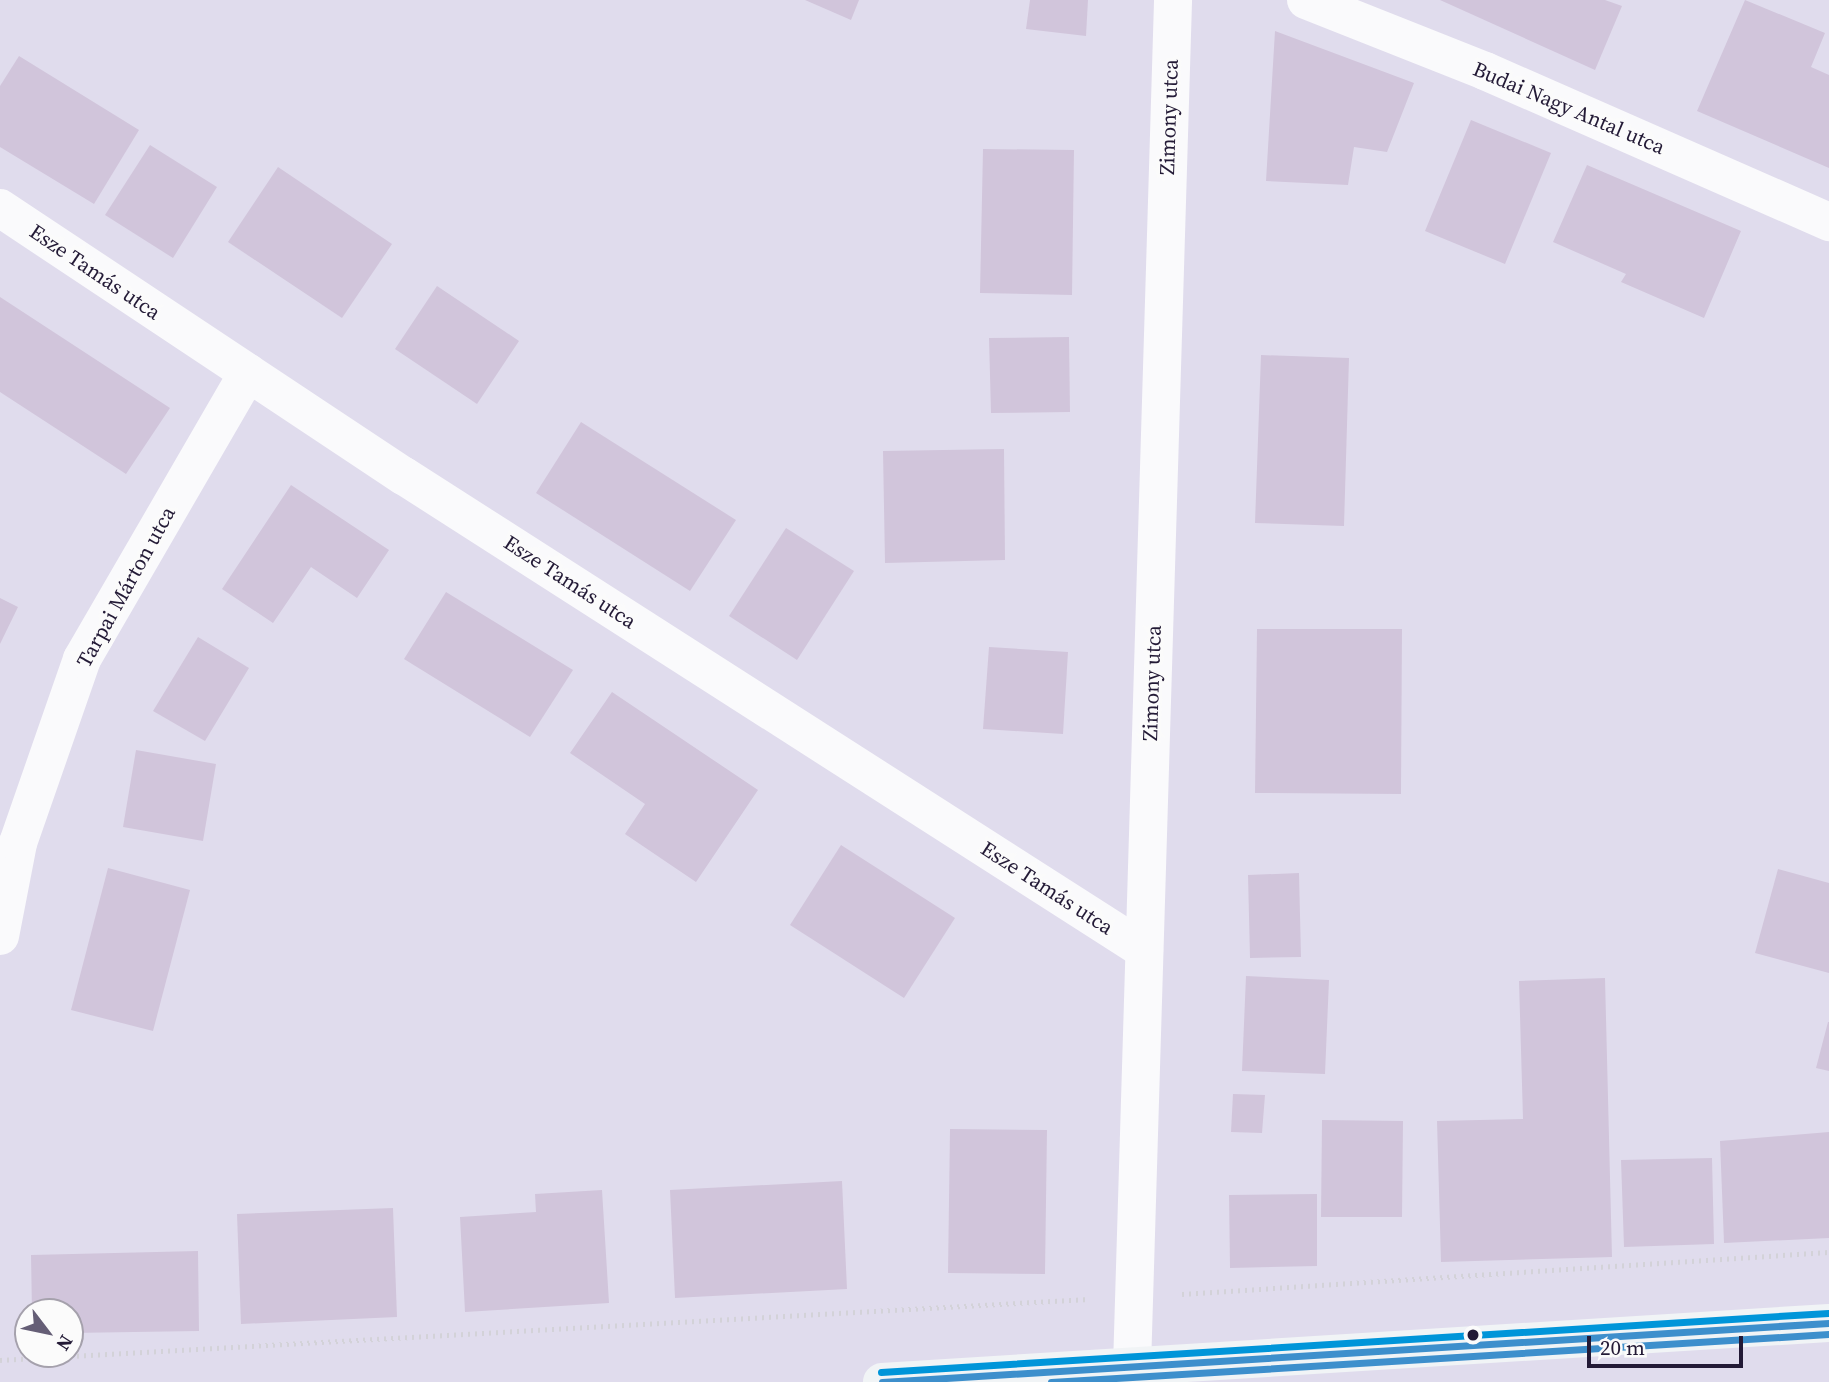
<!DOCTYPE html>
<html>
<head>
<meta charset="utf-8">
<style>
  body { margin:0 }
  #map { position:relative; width:1829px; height:1382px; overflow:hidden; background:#e0dced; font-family:"Source Serif 4",serif }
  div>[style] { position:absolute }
  .building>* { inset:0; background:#d1c5db }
  .path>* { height:4.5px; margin-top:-2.25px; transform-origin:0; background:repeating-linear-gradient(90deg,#d3d2d8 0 2px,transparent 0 7px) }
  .street>* { height:38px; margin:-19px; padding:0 19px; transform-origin:19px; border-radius:19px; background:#fafafc }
  .secondary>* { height:38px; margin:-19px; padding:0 19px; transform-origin:19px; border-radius:19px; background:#f1f4f6 }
  .bus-1>* { height:7px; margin:-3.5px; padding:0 3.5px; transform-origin:3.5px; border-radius:3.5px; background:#3d8fcc }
  .bus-2>* { height:7px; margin:-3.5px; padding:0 3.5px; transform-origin:3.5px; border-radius:3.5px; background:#3d8fcc }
  .bus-3>* { height:7px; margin:-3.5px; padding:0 3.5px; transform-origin:3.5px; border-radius:3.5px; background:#0095d9 }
  .dots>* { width:19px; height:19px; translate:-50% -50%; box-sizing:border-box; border:4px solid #fbfbfb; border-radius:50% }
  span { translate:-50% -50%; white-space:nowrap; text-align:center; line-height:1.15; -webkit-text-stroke:7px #fbfbfb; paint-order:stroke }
  .street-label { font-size:21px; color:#231a36 }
  .north { position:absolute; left:14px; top:1298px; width:70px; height:70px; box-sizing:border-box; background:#fbfbfb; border:2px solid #a5a1ac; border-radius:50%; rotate:122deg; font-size:19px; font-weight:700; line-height:28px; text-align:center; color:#231a36 }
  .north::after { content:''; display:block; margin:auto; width:24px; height:32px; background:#655e76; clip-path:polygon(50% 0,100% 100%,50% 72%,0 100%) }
  .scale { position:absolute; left:1587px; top:1336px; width:156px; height:32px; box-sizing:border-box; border:4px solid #231a36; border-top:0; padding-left:9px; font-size:21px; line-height:24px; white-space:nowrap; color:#231a36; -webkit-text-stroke:5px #fbfbfb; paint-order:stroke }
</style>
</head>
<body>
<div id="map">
  <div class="building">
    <div style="clip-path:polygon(805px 0,859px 0,851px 20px)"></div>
    <div style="clip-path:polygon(1030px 0,1088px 0,1086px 36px,1026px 29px)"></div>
    <div style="clip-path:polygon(1440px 0,1605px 0,1622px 6px,1595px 70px)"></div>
    <div style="clip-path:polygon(1745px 0,1825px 33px,1811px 67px,1829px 75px,1829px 168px,1697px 111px)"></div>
    <div style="clip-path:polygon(1275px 31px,1414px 83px,1387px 152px,1354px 147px,1348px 185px,1266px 181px)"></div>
    <div style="clip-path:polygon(19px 56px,139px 130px,94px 204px,0 147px,0 86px)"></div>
    <div style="clip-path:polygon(1471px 120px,1551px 153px,1505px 264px,1425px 231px)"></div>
    <div style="clip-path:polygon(150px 145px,217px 187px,173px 258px,105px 215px)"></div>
    <div style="clip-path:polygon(983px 149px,1074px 150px,1072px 295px,980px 293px)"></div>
    <div style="clip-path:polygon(1587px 165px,1741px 231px,1704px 318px,1621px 282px,1626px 274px,1553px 242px)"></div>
    <div style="clip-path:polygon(278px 167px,392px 244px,342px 318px,228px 242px)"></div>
    <div style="clip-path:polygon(437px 286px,519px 341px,477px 404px,395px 349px)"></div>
    <div style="clip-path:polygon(0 297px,170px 408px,126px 474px,0 392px)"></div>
    <div style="clip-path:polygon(1069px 337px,1070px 412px,991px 413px,989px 338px)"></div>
    <div style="clip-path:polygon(1261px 355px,1349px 358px,1344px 526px,1255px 523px)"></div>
    <div style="clip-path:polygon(581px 422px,736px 520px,690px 591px,536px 493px)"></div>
    <div style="clip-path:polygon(1004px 449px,1005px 560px,885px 563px,883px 451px)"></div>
    <div style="clip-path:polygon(291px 485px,389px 550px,357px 598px,311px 567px,273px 623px,222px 589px)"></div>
    <div style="clip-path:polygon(786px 528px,854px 571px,797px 660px,729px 616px)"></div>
    <div style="clip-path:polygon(446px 592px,573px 670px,530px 737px,404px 659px)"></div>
    <div style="clip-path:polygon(0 598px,18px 607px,0 644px)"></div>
    <div style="clip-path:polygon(1257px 629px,1402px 629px,1401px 794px,1255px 793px)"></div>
    <div style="clip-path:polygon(198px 637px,249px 668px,205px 741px,153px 711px)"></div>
    <div style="clip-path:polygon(989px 647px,1068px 652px,1063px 734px,983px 729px)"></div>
    <div style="clip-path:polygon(612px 692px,758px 790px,696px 882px,625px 834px,645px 804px,570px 753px)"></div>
    <div style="clip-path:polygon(136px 750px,216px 764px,203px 841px,123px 827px)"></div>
    <div style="clip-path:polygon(841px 845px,955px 918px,904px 998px,790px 925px)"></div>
    <div style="clip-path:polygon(108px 868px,190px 890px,153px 1031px,71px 1010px)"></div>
    <div style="clip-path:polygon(1778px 869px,1829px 883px,1829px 973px,1755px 953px)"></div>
    <div style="clip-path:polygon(1299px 873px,1301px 957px,1250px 958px,1248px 875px)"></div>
    <div style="clip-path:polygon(1246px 976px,1329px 980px,1325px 1074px,1242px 1071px)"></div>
    <div style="clip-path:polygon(1605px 978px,1612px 1257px,1441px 1262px,1437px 1121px,1523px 1119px,1519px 981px)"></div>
    <div style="clip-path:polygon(1828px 1022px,1829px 1022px,1829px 1071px,1816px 1068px)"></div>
    <div style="clip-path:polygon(1233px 1094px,1265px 1095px,1262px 1133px,1231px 1132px)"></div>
    <div style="clip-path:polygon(1322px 1120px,1403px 1121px,1402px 1217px,1321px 1217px)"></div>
    <div style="clip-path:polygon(950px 1129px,1047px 1130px,1045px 1274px,948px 1273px)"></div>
    <div style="clip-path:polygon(1829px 1132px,1829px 1238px,1724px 1243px,1720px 1141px)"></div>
    <div style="clip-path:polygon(1712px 1158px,1714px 1244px,1624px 1247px,1621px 1160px)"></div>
    <div style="clip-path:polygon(842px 1181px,847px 1289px,675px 1298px,670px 1190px)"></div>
    <div style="clip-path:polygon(602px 1190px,609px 1303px,465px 1312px,460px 1217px,536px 1212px,535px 1194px)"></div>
    <div style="clip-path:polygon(1317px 1194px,1317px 1266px,1230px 1268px,1229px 1195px)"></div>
    <div style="clip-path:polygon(393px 1208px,397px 1317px,241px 1324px,237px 1214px)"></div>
    <div style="clip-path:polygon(198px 1251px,199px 1331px,70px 1333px,70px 1312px,32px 1312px,31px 1255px)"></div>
  </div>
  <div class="path">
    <div style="left:1182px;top:1294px;width:648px;rotate:-3.71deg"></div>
    <div style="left:0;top:1360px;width:1091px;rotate:-3.21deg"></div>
  </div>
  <div class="street">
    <div style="left:1306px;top:0;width:193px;rotate:21.6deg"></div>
    <div style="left:1485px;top:71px;width:376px;rotate:23.7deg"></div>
    <div style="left:0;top:208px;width:485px;rotate:33.6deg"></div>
    <div style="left:404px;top:476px;width:879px;rotate:32.64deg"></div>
    <div style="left:0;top:936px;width:95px;rotate:-79deg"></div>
    <div style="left:18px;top:843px;width:195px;rotate:-70.8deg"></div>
    <div style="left:82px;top:659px;width:331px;rotate:-59.9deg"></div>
    <div style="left:1132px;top:1367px;width:1368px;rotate:-88.28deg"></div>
  </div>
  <div class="secondary">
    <div style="left:882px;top:1382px;width:949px;rotate:-3.57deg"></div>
  </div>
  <div class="bus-1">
    <div style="left:882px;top:1382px;width:949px;rotate:-3.57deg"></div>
  </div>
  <div class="bus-2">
    <div style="left:1051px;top:1382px;width:779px;rotate:-3.53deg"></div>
  </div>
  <div class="bus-3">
    <div style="left:881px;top:1372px;width:949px;rotate:-3.57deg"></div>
  </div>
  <div class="dots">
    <div style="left:1473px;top:1335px;background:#231a36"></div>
  </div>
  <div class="street-label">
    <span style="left:1569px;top:108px;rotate:23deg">Budai Nagy Antal utca</span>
    <span style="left:1169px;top:117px;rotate:-88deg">Zimony utca</span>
    <span style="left:95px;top:272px;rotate:34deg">Esze Tamás utca</span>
    <span style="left:570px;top:582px;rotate:33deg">Esze Tamás utca</span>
    <span style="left:126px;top:587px;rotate:-61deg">Tarpai Márton utca</span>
    <span style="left:1152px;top:683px;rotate:-88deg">Zimony utca</span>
    <span style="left:1047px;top:888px;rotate:33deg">Esze Tamás utca</span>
  </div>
  <div class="north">N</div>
  <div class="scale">20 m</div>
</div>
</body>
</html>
